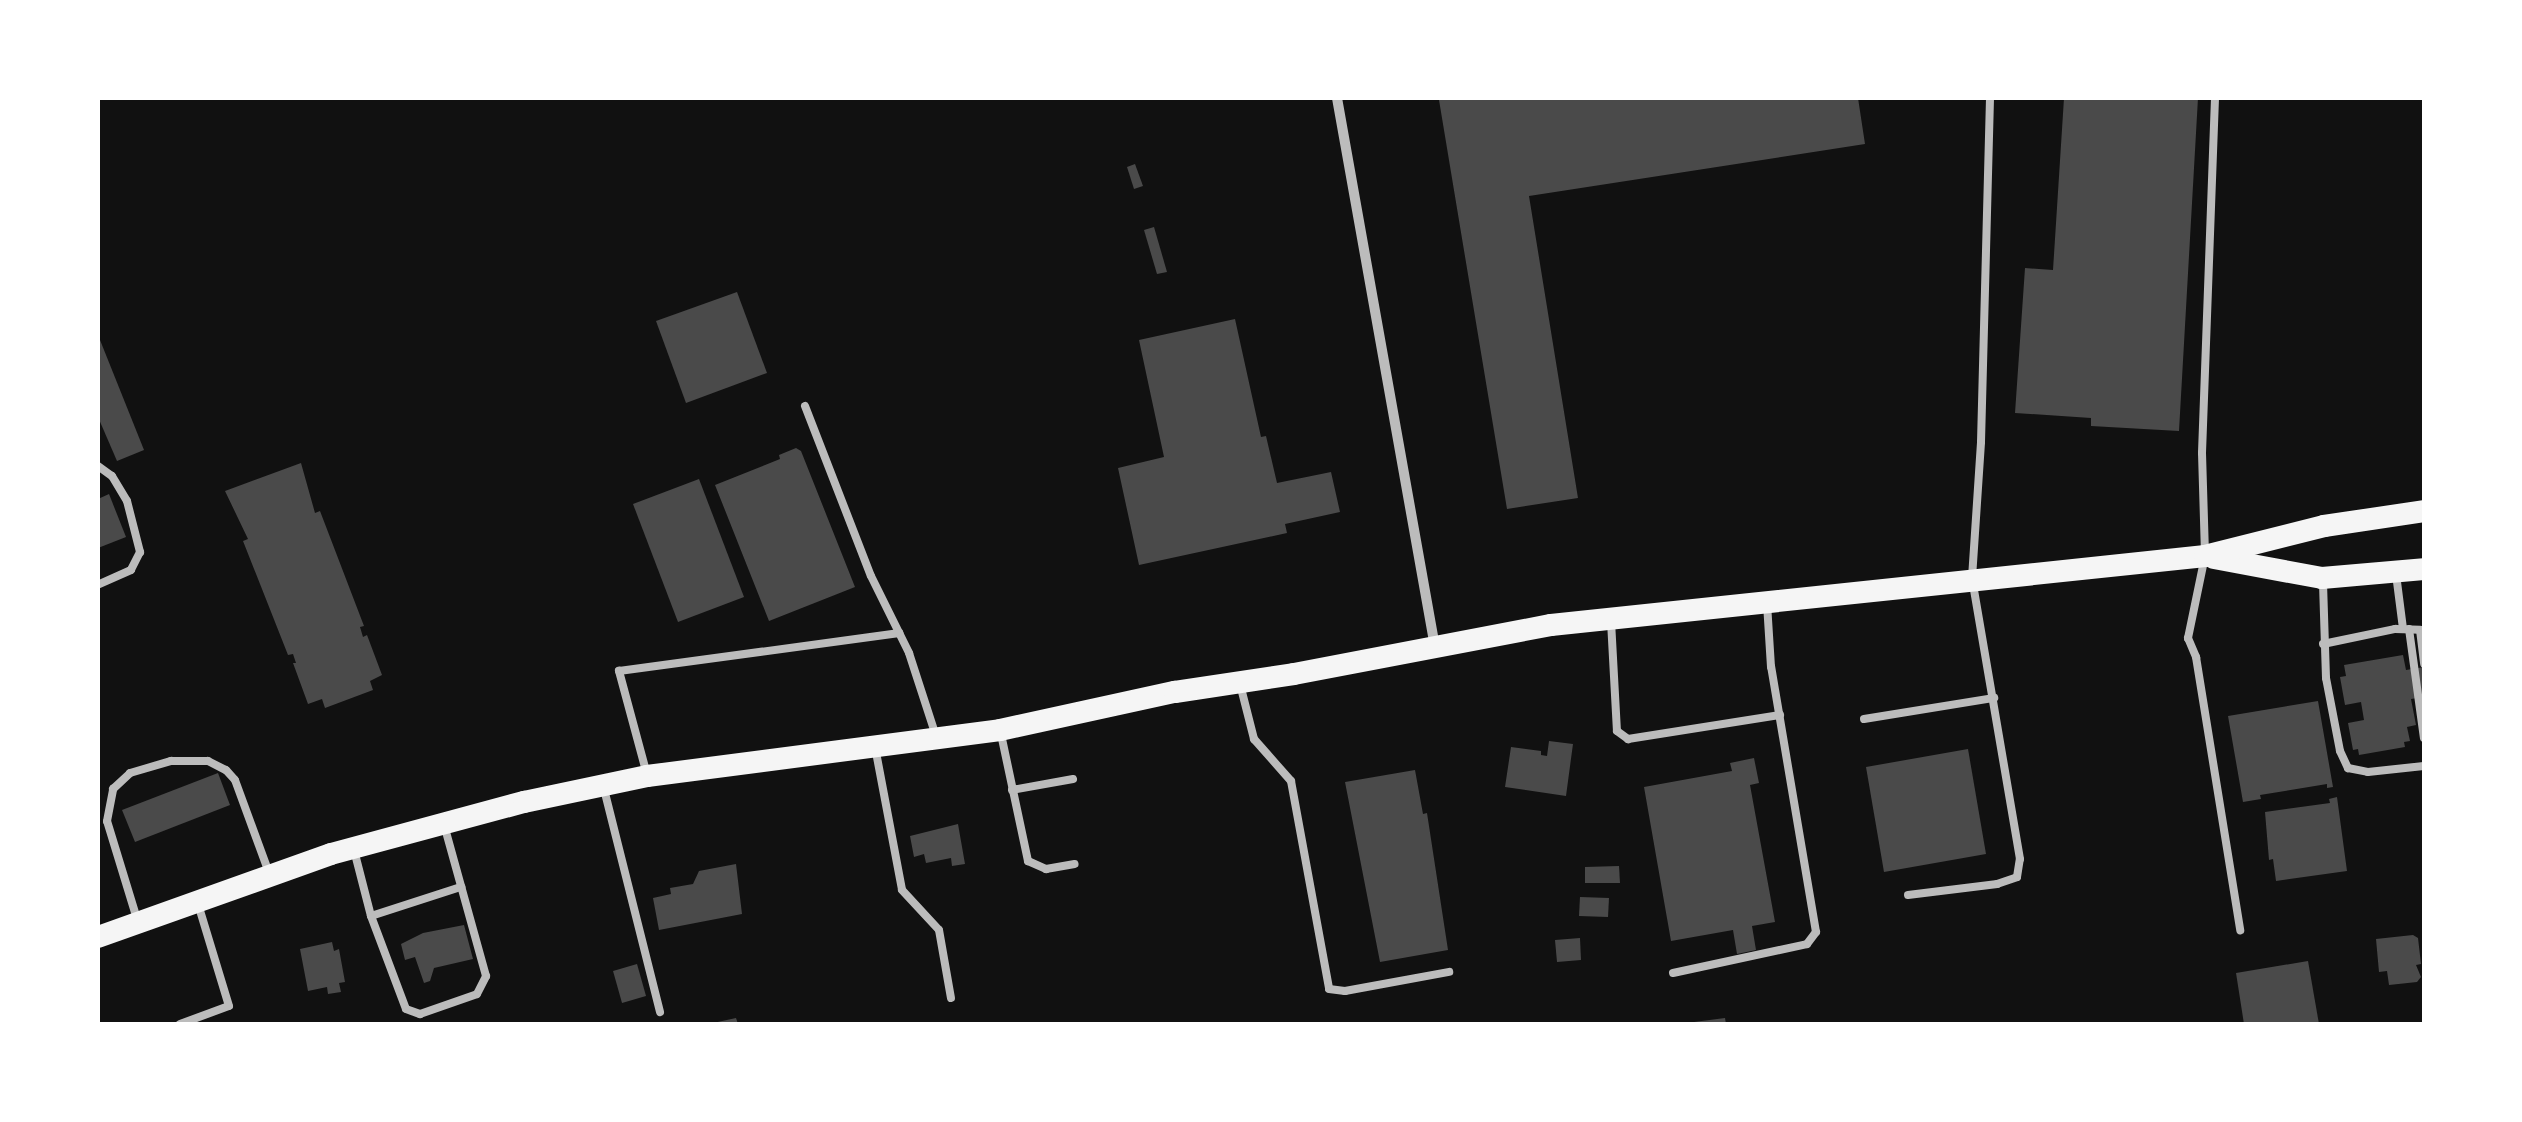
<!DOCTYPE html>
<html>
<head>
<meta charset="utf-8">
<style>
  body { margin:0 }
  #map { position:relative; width:2522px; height:1122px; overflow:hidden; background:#111; font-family:Commissioner,sans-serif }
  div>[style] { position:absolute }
  .building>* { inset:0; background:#4a4a4a }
  .service>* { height:8px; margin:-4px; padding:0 4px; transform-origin:4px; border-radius:4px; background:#bcbcbc }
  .minor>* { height:10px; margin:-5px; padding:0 5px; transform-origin:5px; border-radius:5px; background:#bcbcbc }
  .primary>* { height:22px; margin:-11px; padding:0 11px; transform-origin:11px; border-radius:11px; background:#f5f5f5 }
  span { translate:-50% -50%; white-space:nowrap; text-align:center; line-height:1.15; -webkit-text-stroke:8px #fff; paint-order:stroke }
  .frame { position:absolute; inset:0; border:100px solid #fff; pointer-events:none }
</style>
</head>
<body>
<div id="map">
  <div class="building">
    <div style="clip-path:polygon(1456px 98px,1858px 98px,1865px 144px,1529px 196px,1578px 498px,1507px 509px,1439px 100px)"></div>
    <div style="clip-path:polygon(2064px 98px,2198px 98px,2179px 431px,2091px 426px,2091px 418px,2015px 413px,2025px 268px,2053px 270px)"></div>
    <div style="clip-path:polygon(1135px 164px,1143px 186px,1134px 189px,1127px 167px)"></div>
    <div style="clip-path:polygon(1154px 227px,1167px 272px,1157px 274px,1144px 230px)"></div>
    <div style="clip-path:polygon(737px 292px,767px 373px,686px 403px,656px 321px)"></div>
    <div style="clip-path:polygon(1235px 319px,1261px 437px,1266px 436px,1277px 483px,1331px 472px,1340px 512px,1285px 524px,1287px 533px,1139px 565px,1118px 468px,1164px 457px,1139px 340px)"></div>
    <div style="clip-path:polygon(98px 335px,144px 450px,117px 461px,98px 417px)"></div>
    <div style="clip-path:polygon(796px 448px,801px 451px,855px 587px,769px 621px,715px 485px,780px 459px,779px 455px)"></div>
    <div style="clip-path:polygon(301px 463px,315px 513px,320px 511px,364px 626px,360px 627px,363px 637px,367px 635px,382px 675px,370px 681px,373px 690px,325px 708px,322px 699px,308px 704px,293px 663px,296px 663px,293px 654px,288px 655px,243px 541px,248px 539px,225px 491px)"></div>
    <div style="clip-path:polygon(699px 479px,744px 597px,678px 622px,633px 504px)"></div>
    <div style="clip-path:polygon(109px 494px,126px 537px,98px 548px,98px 499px)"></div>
    <div style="clip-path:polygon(2403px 655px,2406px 670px,2424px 667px,2424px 697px,2411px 699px,2416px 725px,2407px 727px,2410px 741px,2404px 742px,2405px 747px,2359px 755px,2358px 749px,2353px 750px,2348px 723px,2364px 720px,2361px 702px,2345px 705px,2340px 677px,2346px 676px,2344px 665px)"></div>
    <div style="clip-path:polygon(2318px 701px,2333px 787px,2327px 788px,2327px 784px,2260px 795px,2261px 799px,2243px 802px,2228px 716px)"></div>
    <div style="clip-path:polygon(1549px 741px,1573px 744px,1566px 796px,1505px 787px,1511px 747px,1541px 751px,1541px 755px,1547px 756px)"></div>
    <div style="clip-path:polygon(1968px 749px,1986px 854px,1884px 872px,1866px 767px)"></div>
    <div style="clip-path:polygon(1754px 758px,1759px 783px,1750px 785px,1775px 922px,1752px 926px,1756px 950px,1737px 954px,1733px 930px,1671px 941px,1644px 787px,1732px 771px,1730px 763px)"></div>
    <div style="clip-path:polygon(1415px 770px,1423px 814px,1427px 813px,1448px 950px,1380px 962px,1345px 782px)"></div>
    <div style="clip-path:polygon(218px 773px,230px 805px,135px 842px,122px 810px)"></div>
    <div style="clip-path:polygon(2337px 797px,2347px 871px,2276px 881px,2273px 859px,2269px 860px,2265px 812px,2330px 803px,2329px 799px)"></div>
    <div style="clip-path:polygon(958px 824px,965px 864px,952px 866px,951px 858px,926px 863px,924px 854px,914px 857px,910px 836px)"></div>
    <div style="clip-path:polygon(736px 864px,742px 914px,659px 930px,653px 898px,671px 894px,670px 888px,693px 884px,699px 871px)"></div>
    <div style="clip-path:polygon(1619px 866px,1620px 883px,1585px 883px,1585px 867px)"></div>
    <div style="clip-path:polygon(1580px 897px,1609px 898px,1608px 917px,1579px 916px)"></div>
    <div style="clip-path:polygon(464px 925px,473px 959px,434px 968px,430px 981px,424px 983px,415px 957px,405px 960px,401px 944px,423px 933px)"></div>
    <div style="clip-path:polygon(2413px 935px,2418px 938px,2421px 964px,2416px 965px,2421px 977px,2417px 982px,2389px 985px,2387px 971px,2379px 972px,2376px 939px)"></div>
    <div style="clip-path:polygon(1580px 938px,1581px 960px,1557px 962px,1555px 940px)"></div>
    <div style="clip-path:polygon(332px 942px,334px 951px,339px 949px,345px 982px,339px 983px,341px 992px,328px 994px,327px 987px,308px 991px,300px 949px)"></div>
    <div style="clip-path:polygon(2308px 961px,2319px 1024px,2244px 1024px,2236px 973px)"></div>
    <div style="clip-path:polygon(637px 964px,646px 996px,622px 1003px,613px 971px)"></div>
    <div style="clip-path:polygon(736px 1018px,738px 1024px,714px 1024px,713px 1023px)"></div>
    <div style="clip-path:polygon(1725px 1018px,1726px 1024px,1694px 1024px,1694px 1022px)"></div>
  </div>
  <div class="service">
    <div style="left:2215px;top:98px;width:355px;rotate:92.1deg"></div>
    <div style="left:2202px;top:453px;width:103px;rotate:88.3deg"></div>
    <div style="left:2205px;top:556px;width:84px;rotate:101.7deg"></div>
    <div style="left:2188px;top:638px;width:21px;rotate:67deg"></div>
    <div style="left:2196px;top:657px;width:277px;rotate:80.8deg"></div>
    <div style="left:805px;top:406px;width:182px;rotate:68.8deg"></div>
    <div style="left:871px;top:576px;width:86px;rotate:63.7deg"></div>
    <div style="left:909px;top:653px;width:84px;rotate:72deg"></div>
    <div style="left:98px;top:466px;width:17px;rotate:36deg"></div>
    <div style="left:112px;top:476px;width:29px;rotate:59deg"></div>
    <div style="left:127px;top:501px;width:53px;rotate:75.7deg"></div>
    <div style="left:140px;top:552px;width:20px;rotate:117deg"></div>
    <div style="left:131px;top:570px;width:36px;rotate:156deg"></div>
    <div style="left:2396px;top:574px;width:55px;rotate:82.7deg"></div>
    <div style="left:2323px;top:583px;width:95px;rotate:88.2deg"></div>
    <div style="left:2326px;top:678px;width:74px;rotate:79.1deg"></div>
    <div style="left:2340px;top:751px;width:19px;rotate:65deg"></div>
    <div style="left:2348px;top:768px;width:20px;rotate:11deg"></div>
    <div style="left:2368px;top:772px;width:56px;rotate:-6.1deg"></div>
    <div style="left:1611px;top:621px;width:110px;rotate:86.9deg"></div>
    <div style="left:1617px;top:731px;width:14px;rotate:36deg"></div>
    <div style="left:1628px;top:739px;width:154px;rotate:-9deg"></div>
    <div style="left:2409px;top:629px;width:110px;rotate:82.2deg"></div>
    <div style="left:2323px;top:644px;width:74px;rotate:-11.8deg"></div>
    <div style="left:2395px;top:629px;width:25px;rotate:2deg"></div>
    <div style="left:2420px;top:630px;width:34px;rotate:83deg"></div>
    <div style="left:1240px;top:684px;width:57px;rotate:75.7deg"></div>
    <div style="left:1254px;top:739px;width:56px;rotate:48.6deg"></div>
    <div style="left:1291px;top:781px;width:211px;rotate:79.6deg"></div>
    <div style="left:1329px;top:989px;width:16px;rotate:7deg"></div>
    <div style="left:1345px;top:991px;width:106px;rotate:-10.4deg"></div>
    <div style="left:1864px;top:719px;width:132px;rotate:-9.2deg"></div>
    <div style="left:1001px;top:734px;width:130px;rotate:78deg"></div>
    <div style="left:1028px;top:861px;width:20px;rotate:24deg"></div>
    <div style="left:1046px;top:869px;width:29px;rotate:-10deg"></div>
    <div style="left:876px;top:752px;width:140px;rotate:79.3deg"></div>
    <div style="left:902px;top:890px;width:54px;rotate:47.2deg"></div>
    <div style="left:939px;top:930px;width:69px;rotate:80deg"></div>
    <div style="left:646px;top:771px;width:104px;rotate:-105.1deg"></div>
    <div style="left:619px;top:671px;width:283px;rotate:-7.7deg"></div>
    <div style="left:604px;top:789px;width:230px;rotate:75.9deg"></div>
    <div style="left:1012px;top:790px;width:62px;rotate:-10.2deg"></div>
    <div style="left:354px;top:850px;width:68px;rotate:75.6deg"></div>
    <div style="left:371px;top:916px;width:99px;rotate:69.4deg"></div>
    <div style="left:406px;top:1009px;width:15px;rotate:20deg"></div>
    <div style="left:420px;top:1014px;width:60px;rotate:-19.3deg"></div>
    <div style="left:477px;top:994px;width:20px;rotate:-63deg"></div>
    <div style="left:486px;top:976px;width:157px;rotate:-105.5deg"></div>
    <div style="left:1908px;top:895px;width:90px;rotate:-7deg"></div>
    <div style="left:1997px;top:884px;width:21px;rotate:-19deg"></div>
    <div style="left:2017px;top:877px;width:18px;rotate:-81deg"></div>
    <div style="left:2020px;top:859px;width:285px;rotate:-99.7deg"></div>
    <div style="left:1972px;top:578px;width:136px;rotate:-86.2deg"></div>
    <div style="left:1981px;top:442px;width:344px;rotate:-88.5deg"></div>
    <div style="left:371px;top:916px;width:95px;rotate:-17.9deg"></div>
    <div style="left:137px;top:919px;width:102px;rotate:-107deg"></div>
    <div style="left:107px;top:821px;width:33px;rotate:-79deg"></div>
    <div style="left:113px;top:789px;width:23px;rotate:-43deg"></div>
    <div style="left:130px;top:773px;width:43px;rotate:-16.3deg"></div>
    <div style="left:171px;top:761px;width:37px"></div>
    <div style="left:208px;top:761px;width:20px;rotate:27deg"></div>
    <div style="left:226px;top:770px;width:13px;rotate:48deg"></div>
    <div style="left:235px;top:780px;width:99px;rotate:69.9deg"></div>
    <div style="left:1673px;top:973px;width:137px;rotate:-12.2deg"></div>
    <div style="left:1807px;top:944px;width:15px;rotate:-53deg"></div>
    <div style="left:1816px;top:932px;width:269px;rotate:-99.6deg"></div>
    <div style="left:1771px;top:667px;width:63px;rotate:-93.6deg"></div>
    <div style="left:180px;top:1024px;width:52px;rotate:-20.2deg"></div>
    <div style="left:229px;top:1006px;width:103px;rotate:-106.9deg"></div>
  </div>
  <div class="minor">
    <div style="left:1337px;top:98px;width:558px;rotate:79.88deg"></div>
  </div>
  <div class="primary">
    <div style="left:2214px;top:558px;width:110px;rotate:10.5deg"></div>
    <div style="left:2322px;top:578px;width:102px;rotate:-5deg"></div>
    <div style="left:98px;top:937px;width:247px;rotate:-19.6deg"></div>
    <div style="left:331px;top:854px;width:200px;rotate:-15.1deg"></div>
    <div style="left:524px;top:802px;width:126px;rotate:-11.9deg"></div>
    <div style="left:647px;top:776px;width:356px;rotate:-7.4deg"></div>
    <div style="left:1000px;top:730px;width:179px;rotate:-12.3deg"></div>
    <div style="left:1175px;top:692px;width:120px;rotate:-8.6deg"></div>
    <div style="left:1294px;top:674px;width:262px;rotate:-10.8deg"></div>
    <div style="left:1551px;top:625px;width:658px;rotate:-6.02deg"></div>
    <div style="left:2205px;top:556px;width:123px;rotate:-14.1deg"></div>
    <div style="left:2324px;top:526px;width:101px;rotate:-8.5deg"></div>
  </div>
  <div class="frame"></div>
</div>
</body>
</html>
